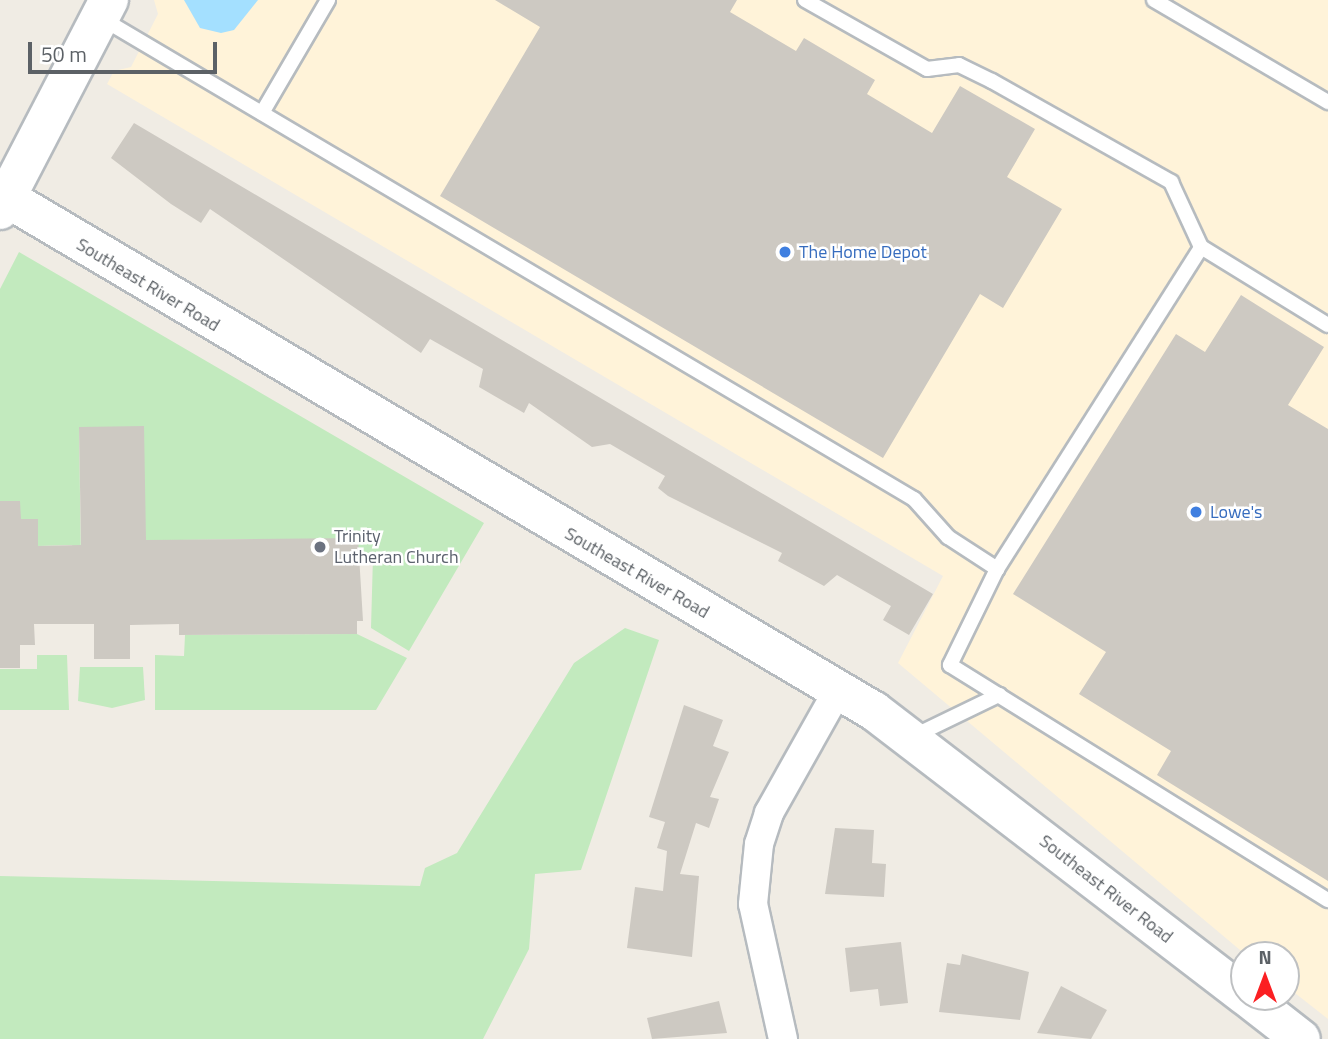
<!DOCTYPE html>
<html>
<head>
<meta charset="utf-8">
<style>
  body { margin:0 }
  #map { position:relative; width:1328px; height:1039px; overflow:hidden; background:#f0ece4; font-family:"Titillium Web",sans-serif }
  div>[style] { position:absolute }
  .commercial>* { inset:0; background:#fff3d9 }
  .green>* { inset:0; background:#c2eabe }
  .water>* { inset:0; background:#a4e0ff }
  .building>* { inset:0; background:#cdc9c2 }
  .roads { filter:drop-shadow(2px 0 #b6bbbf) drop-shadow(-2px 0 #b6bbbf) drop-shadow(0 2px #b6bbbf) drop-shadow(0 -2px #b6bbbf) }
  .lane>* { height:14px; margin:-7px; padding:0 7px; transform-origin:7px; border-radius:7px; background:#fff }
  .street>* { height:28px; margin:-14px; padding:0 14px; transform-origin:14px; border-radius:14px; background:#fff }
  .secondary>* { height:38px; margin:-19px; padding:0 19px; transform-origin:19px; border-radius:19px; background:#fff }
  .dots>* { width:19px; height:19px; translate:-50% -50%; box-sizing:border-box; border:4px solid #fff; border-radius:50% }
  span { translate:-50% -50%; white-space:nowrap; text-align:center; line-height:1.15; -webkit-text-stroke:5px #fff; paint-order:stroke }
  .shop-label { font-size:18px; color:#366cbe }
  .left { translate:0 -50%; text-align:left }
  .street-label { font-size:18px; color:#5c6166 }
  .worship-label { font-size:18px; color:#5b616d }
  .north { position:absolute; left:1230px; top:941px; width:70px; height:70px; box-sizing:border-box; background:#fff; border:2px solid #bec0c2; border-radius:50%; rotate:0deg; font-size:19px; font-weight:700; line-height:28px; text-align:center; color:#5c6166 }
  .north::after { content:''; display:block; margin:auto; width:24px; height:32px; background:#fb1f22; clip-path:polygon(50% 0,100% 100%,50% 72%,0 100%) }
  .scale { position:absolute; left:28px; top:42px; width:189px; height:32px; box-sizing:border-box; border:4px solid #5c6166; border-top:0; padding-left:9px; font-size:21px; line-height:24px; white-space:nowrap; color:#5c6166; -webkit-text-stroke:5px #fff; paint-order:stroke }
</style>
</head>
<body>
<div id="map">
  <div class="commercial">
    <div style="clip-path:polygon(154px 0,1328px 0,1328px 1019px,1286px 986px,1286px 955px,1246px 955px,898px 663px,943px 576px,107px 84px,114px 71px,131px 67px,158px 14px)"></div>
  </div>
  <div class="green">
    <div style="clip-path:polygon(19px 252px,484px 523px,409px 651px,371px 628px,373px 556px,253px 539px,180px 540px,157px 568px,79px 427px,81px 562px,72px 545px,38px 546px,38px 519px,21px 520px,0 501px,0 289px)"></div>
    <div style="clip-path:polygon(625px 628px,659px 640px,581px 870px,535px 874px,529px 949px,483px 1039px,0 1039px,0 876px,420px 886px,425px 868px,457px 853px,574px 663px)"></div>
    <div style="clip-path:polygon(357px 634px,407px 658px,376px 710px,155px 710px,155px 655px,184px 656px,185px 635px)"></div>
    <div style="clip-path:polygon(37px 655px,67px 655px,69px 710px,0 710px,0 669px,37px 669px)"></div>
    <div style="clip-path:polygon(80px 667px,143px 667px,145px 700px,112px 708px,78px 701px)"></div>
  </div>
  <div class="water">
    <div style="clip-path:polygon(184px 0,258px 0,234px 30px,221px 33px,200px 28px)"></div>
  </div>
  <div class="building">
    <div style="clip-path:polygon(495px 0,737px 0,730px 12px,796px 51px,804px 38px,875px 80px,867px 94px,932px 133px,960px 86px,1035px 129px,1007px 177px,1062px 209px,1003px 308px,980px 294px,883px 458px,440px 196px,540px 27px)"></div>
    <div style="clip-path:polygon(134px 123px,933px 594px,909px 635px,883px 620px,891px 606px,837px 575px,824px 586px,778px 561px,782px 553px,668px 496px,658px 488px,665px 476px,610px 444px,592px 447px,529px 403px,524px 413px,479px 387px,483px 369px,430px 339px,421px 353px,210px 209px,201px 223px,171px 204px,111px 158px)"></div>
    <div style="clip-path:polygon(1241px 295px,1324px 347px,1288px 405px,1328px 429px,1328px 881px,1157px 775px,1171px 751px,1079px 694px,1106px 652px,1013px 594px,1176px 334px,1205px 352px)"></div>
    <div style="clip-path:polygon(144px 426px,146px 540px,358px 538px,363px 621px,357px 621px,357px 634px,179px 635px,179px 624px,130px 625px,130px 659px,94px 659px,94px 624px,34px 624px,35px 645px,20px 645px,20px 668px,0 668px,0 501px,20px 501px,21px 519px,38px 519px,38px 546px,81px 545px,79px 427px)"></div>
    <div style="clip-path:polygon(684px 705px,723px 720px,713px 746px,729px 752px,710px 797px,719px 799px,709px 828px,696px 823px,680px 874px,699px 876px,692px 957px,627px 948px,635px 887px,663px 891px,667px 851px,657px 848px,665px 822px,649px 817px)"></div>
    <div style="clip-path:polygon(835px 828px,874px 830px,872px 863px,886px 864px,884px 897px,825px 894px)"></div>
    <div style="clip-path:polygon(901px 942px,908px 1003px,880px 1006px,878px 989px,850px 992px,845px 948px)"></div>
    <div style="clip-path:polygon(962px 954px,1029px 972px,1020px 1020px,939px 1012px,947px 963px,960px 965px)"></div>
    <div style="clip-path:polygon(1061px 986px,1107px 1010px,1091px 1039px,1037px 1033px)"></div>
    <div style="clip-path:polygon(719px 1001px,727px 1033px,652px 1039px,647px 1018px)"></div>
  </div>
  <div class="roads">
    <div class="lane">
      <div style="left:805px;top:0;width:140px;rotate:29.5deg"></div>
      <div style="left:927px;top:69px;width:32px;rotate:-7deg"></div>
      <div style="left:959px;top:65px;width:37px;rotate:26deg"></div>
      <div style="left:992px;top:81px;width:206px;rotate:29.4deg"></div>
      <div style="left:1171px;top:182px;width:72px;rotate:65.2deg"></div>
      <div style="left:1201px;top:247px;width:149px;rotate:31.6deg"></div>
      <div style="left:1154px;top:0;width:202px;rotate:30.4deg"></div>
      <div style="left:101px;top:18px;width:945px;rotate:30.61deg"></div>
      <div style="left:914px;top:499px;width:51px;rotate:48.2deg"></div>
      <div style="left:948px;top:537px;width:59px;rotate:33.1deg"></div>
      <div style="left:997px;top:569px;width:107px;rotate:116.1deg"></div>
      <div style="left:950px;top:665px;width:445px;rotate:31.9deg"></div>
      <div style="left:262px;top:113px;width:131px;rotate:-59.7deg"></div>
      <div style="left:997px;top:569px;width:381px;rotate:-57.6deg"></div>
      <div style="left:912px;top:737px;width:97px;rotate:-25.8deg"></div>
    </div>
    <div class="street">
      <div style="left:783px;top:1039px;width:138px;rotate:-102.5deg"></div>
      <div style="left:753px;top:904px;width:60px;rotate:-84.3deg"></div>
      <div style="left:759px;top:844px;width:33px;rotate:-72deg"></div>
      <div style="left:769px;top:813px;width:141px;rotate:-60.7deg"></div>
    </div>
    <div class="secondary">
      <div style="left:0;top:194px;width:1015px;rotate:30.61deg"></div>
      <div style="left:874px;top:711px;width:466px;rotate:37.5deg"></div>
      <div style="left:0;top:210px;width:237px;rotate:-62.6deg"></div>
      <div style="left:1247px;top:997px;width:68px;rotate:37.9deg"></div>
    </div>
  </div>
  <div class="dots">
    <div style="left:785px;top:252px;background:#3f7fe0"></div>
    <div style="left:1196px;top:512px;background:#3f7fe0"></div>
    <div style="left:320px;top:547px;background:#6b7280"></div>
  </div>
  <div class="shop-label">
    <span class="left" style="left:799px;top:252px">The Home Depot</span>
    <span class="left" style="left:1210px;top:512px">Lowe's</span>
  </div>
  <div class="street-label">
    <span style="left:148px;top:285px;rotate:31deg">Southeast River Road</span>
    <span style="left:637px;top:573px;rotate:30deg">Southeast River Road</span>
    <span style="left:1106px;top:889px;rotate:38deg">Southeast River Road</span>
  </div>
  <div class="worship-label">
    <span class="left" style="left:334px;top:547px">Trinity<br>Lutheran Church</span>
  </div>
  <div class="north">N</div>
  <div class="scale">50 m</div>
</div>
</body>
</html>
